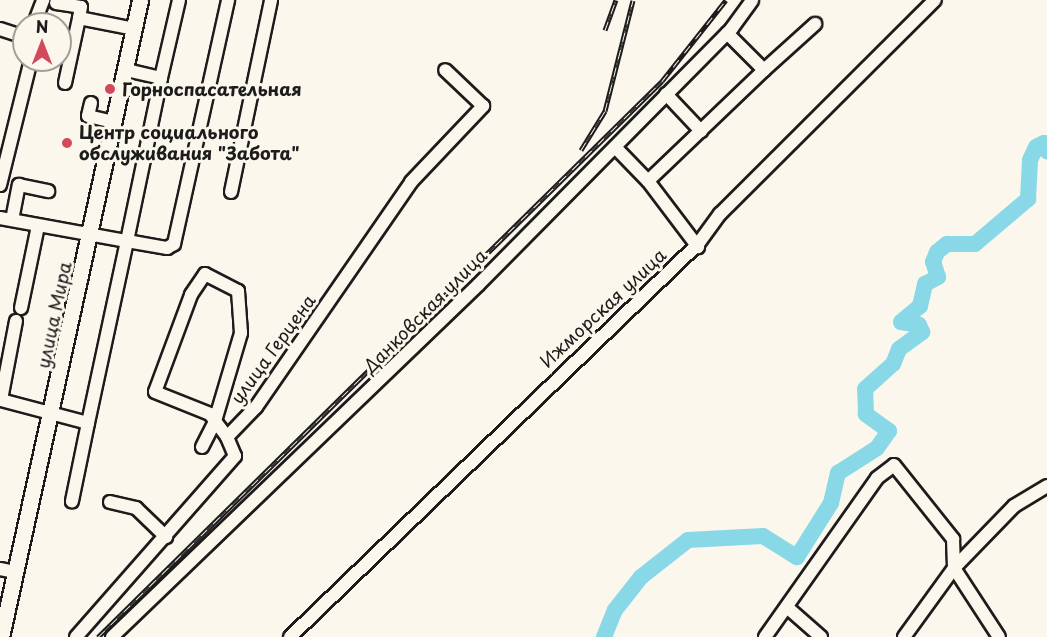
<!DOCTYPE html>
<html>
<head>
<meta charset="utf-8">
<style>
  body { margin:0 }
  #map { position:relative; width:1047px; height:637px; overflow:hidden; background:#fbf7ec; font-family:"Playpen Sans",sans-serif }
  div>[style] { position:absolute }
  .river>* { height:16px; margin:-8px; padding:0 8px; transform-origin:8px; border-radius:8px; background:#89d8e7 }
  .roads { filter:drop-shadow(2px 0 #1c1c1c) drop-shadow(-2px 0 #1c1c1c) drop-shadow(0 2px #1c1c1c) drop-shadow(0 -2px #1c1c1c) }
  .minor>* { height:12px; margin:-6px; padding:0 6px; transform-origin:6px; border-radius:6px; background:#fbf7ec }
  .major>* { height:15px; margin:-7.5px; padding:0 7.5px; transform-origin:7.5px; border-radius:7.5px; background:#fbf7ec }
  .rail>* { height:5px; margin-top:-2.5px; transform-origin:0; background:repeating-linear-gradient(90deg,#fbf7ec 0 9px,#1c1c1c 0 18px); box-sizing:border-box; border-block:2px solid #1c1c1c }
  .dots>* { width:16px; height:16px; translate:-50% -50%; box-sizing:border-box; border:3px solid #fbf7ec; border-radius:50% }
  span { translate:-50% -50%; white-space:nowrap; text-align:center; line-height:1.15; -webkit-text-stroke:6px #fbf7ec; paint-order:stroke }
  .poi-label { font-size:18px; color:#1c1c1c; font-weight:700 }
  .left { translate:0 -50%; text-align:left }
  .street-label { font-size:18px; color:#1c1c1c }
  .north { position:absolute; left:12px; top:12px; width:60px; height:60px; box-sizing:border-box; background:#fbf7ec; border:2px solid #a29f99; border-radius:50%; rotate:0deg; font-size:16px; font-weight:700; line-height:24px; text-align:center; color:#1c1c1c }
  .north::after { content:''; display:block; margin:auto; width:21px; height:27px; background:#d1495b; clip-path:polygon(50% 0,100% 100%,50% 72%,0 100%) }
</style>
</head>
<body>
<div id="map">
  <div class="river">
    <div style="left:604px;top:637px;width:29px;rotate:-68deg"></div>
    <div style="left:615px;top:610px;width:42px;rotate:-51.8deg"></div>
    <div style="left:641px;top:577px;width:60px;rotate:-38.2deg"></div>
    <div style="left:688px;top:540px;width:75px;rotate:-3.1deg"></div>
    <div style="left:763px;top:536px;width:40px;rotate:32deg"></div>
    <div style="left:797px;top:557px;width:64px;rotate:-57.8deg"></div>
    <div style="left:831px;top:503px;width:31px;rotate:-77deg"></div>
    <div style="left:838px;top:473px;width:46px;rotate:-32.7deg"></div>
    <div style="left:877px;top:448px;width:21px;rotate:-55deg"></div>
    <div style="left:889px;top:431px;width:29px;rotate:-144deg"></div>
    <div style="left:866px;top:414px;width:25px;rotate:-92deg"></div>
    <div style="left:865px;top:389px;width:38px;rotate:-42deg"></div>
    <div style="left:893px;top:364px;width:16px;rotate:-68deg"></div>
    <div style="left:899px;top:349px;width:29px;rotate:-36deg"></div>
    <div style="left:922px;top:332px;width:8px;rotate:-113deg"></div>
    <div style="left:919px;top:325px;width:18px;rotate:-171deg"></div>
    <div style="left:901px;top:322px;width:25px;rotate:-40deg"></div>
    <div style="left:920px;top:306px;width:23px;rotate:-77deg"></div>
    <div style="left:925px;top:284px;width:15px;rotate:-28deg"></div>
    <div style="left:938px;top:277px;width:16px;rotate:-108deg"></div>
    <div style="left:933px;top:262px;width:11px;rotate:-68deg"></div>
    <div style="left:937px;top:252px;width:13px;rotate:-39deg"></div>
    <div style="left:947px;top:244px;width:28px"></div>
    <div style="left:975px;top:244px;width:70px;rotate:-40.3deg"></div>
    <div style="left:1028px;top:199px;width:39px;rotate:-87deg"></div>
    <div style="left:1030px;top:160px;width:14px;rotate:-65deg"></div>
    <div style="left:1036px;top:147px;width:9px;rotate:-27deg"></div>
    <div style="left:1044px;top:143px;width:9px;rotate:69deg"></div>
  </div>
  <div class="roads">
    <div class="minor">
      <div style="left:56px;top:3px;width:25px;rotate:9deg"></div>
      <div style="left:81px;top:7px;width:11px;rotate:100deg"></div>
      <div style="left:79px;top:18px;width:56px;rotate:11.3deg"></div>
      <div style="left:34px;top:24px;width:26px;rotate:-69deg"></div>
      <div style="left:0;top:29px;width:25px;rotate:18deg"></div>
      <div style="left:764px;top:70px;width:69px;rotate:-42deg"></div>
      <div style="left:161px;top:78px;width:80px;rotate:-77deg"></div>
      <div style="left:65px;top:83px;width:66px;rotate:-77.8deg"></div>
      <div style="left:666px;top:94px;width:51px;rotate:46.6deg"></div>
      <div style="left:91px;top:103px;width:13px;rotate:103deg"></div>
      <div style="left:88px;top:116px;width:28px;rotate:13deg"></div>
      <div style="left:615px;top:147px;width:47px;rotate:45.9deg"></div>
      <div style="left:648px;top:181px;width:161px;rotate:-43.7deg"></div>
      <div style="left:764px;top:70px;width:52px;rotate:-135deg"></div>
      <div style="left:648px;top:181px;width:83px;rotate:52.9deg"></div>
      <div style="left:0;top:185px;width:129px;rotate:-76.1deg"></div>
      <div style="left:231px;top:192px;width:196px;rotate:-78.2deg"></div>
      <div style="left:0;top:218px;width:129px;rotate:10.3deg"></div>
      <div style="left:127px;top:241px;width:167px;rotate:-78.2deg"></div>
      <div style="left:161px;top:78px;width:36px;rotate:-167deg"></div>
      <div style="left:12px;top:220px;width:36px;rotate:-79deg"></div>
      <div style="left:19px;top:185px;width:30px;rotate:12deg"></div>
      <div style="left:21px;top:308px;width:84px;rotate:-78.3deg"></div>
      <div style="left:16px;top:321px;width:80px;rotate:100.8deg"></div>
      <div style="left:1px;top:400px;width:90px;rotate:14.8deg"></div>
      <div style="left:88px;top:423px;width:80px;rotate:101.6deg"></div>
      <div style="left:88px;top:423px;width:186px;rotate:-77.9deg"></div>
      <div style="left:127px;top:241px;width:41px;rotate:9.9deg"></div>
      <div style="left:167px;top:248px;width:8px;rotate:-30deg"></div>
      <div style="left:174px;top:244px;width:250px;rotate:-77.5deg"></div>
      <div style="left:202px;top:447px;width:29px;rotate:-63deg"></div>
      <div style="left:215px;top:421px;width:92px;rotate:-73.5deg"></div>
      <div style="left:241px;top:333px;width:42px;rotate:-94.1deg"></div>
      <div style="left:238px;top:291px;width:37px;rotate:-153deg"></div>
      <div style="left:205px;top:274px;width:25px;rotate:124deg"></div>
      <div style="left:191px;top:295px;width:103px;rotate:110.4deg"></div>
      <div style="left:155px;top:392px;width:59px;rotate:21.8deg"></div>
      <div style="left:210px;top:414px;width:9px;rotate:54deg"></div>
      <div style="left:215px;top:421px;width:20px;rotate:53deg"></div>
      <div style="left:110px;top:502px;width:27px;rotate:13deg"></div>
      <div style="left:136px;top:508px;width:42px;rotate:44deg"></div>
      <div style="left:0;top:569px;width:15px;rotate:11deg"></div>
      <div style="left:788px;top:608px;width:44px;rotate:41.3deg"></div>
      <div style="left:76px;top:637px;width:241px;rotate:-48.7deg"></div>
      <div style="left:235px;top:456px;width:21px;rotate:-113deg"></div>
      <div style="left:227px;top:437px;width:42px;rotate:-46deg"></div>
      <div style="left:256px;top:407px;width:273px;rotate:-55.4deg"></div>
      <div style="left:411px;top:182px;width:105px;rotate:-46.5deg"></div>
      <div style="left:483px;top:106px;width:52px;rotate:-136.5deg"></div>
      <div style="left:112px;top:637px;width:508px;rotate:-43.88deg"></div>
      <div style="left:478px;top:285px;width:361px;rotate:-45.3deg"></div>
      <div style="left:732px;top:28px;width:34px;rotate:-54deg"></div>
      <div style="left:290px;top:637px;width:566px;rotate:-43.93deg"></div>
      <div style="left:698px;top:244px;width:37px;rotate:-54deg"></div>
      <div style="left:720px;top:214px;width:303px;rotate:-44.9deg"></div>
      <div style="left:765px;top:637px;width:194px;rotate:-54.8deg"></div>
      <div style="left:877px;top:478px;width:21px;rotate:-37deg"></div>
      <div style="left:894px;top:465px;width:95px;rotate:51.4deg"></div>
      <div style="left:953px;top:539px;width:29px;rotate:88deg"></div>
      <div style="left:954px;top:568px;width:82px;rotate:56.9deg"></div>
      <div style="left:904px;top:637px;width:85px;rotate:-54.1deg"></div>
      <div style="left:954px;top:568px;width:86px;rotate:-45.9deg"></div>
      <div style="left:1014px;top:506px;width:39px;rotate:-31deg"></div>
    </div>
    <div class="major">
      <div style="left:1px;top:637px;width:652px;rotate:-77.69deg"></div>
    </div>
  </div>
  <div class="rail">
    <div style="left:605px;top:30px;width:32px;rotate:-70deg"></div>
    <div style="left:581px;top:150px;width:46px;rotate:-58.4deg"></div>
    <div style="left:605px;top:111px;width:114px;rotate:-75.8deg"></div>
    <div style="left:98px;top:637px;width:792px;rotate:-44.59deg"></div>
    <div style="left:662px;top:81px;width:103px;rotate:-51.7deg"></div>
  </div>
  <div class="dots">
    <div style="left:110px;top:89px;background:#d1495b"></div>
    <div style="left:67px;top:143px;background:#d1495b"></div>
  </div>
  <div class="poi-label">
    <span class="left" style="left:122px;top:89px">Горноспасательная</span>
    <span class="left" style="left:79px;top:143px">Центр социального<br>обслуживания "Забота"</span>
  </div>
  <div class="street-label">
    <span style="left:603px;top:308px;rotate:-43deg">Ижморская улица</span>
    <span style="left:425px;top:311px;rotate:-45deg">Данковская улица</span>
    <span style="left:54px;top:315px;rotate:-78deg">улица Мира</span>
    <span style="left:273px;top:349px;rotate:-54deg">улица Герцена</span>
  </div>
  <div class="north">N</div>
</div>
</body>
</html>
